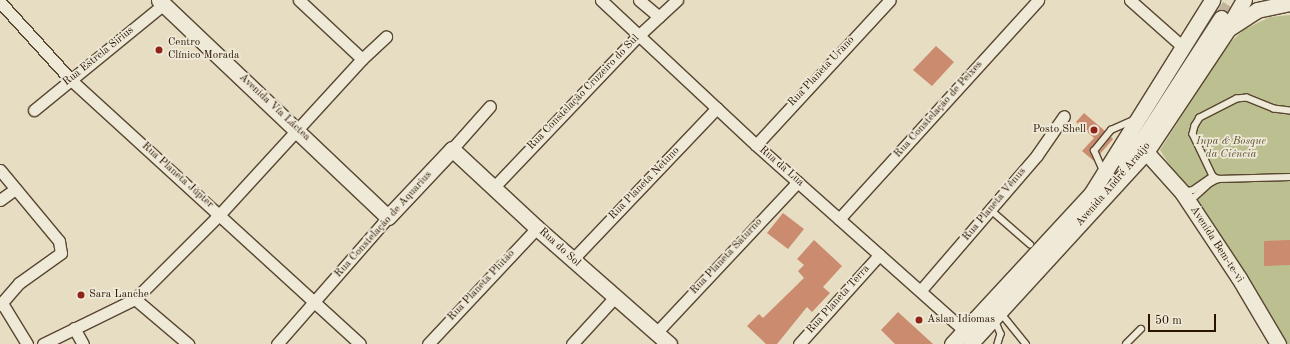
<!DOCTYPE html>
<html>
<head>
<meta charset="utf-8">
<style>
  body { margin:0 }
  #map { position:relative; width:1290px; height:344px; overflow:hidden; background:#e6ddc3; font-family:"Old Standard TT",serif }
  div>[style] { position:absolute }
  .green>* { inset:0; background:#bcbf8f }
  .building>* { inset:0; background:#cb8b6e }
  .secondary-tunnel>* { height:15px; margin-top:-7.5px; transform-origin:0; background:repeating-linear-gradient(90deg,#c0b59c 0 15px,transparent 0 23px) }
  .roads { filter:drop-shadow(1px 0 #584631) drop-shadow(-1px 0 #584631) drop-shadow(0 1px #584631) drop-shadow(0 -1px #584631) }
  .lane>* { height:5.5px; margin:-2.75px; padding:0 2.75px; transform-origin:2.75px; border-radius:2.75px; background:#efe9d8 }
  .street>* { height:11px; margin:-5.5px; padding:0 5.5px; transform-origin:5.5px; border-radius:5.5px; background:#efe9d8 }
  .secondary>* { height:15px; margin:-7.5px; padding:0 7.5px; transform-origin:7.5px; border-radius:7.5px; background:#efe9d8 }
  .dots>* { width:11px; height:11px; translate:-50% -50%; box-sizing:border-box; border:2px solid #efe9d8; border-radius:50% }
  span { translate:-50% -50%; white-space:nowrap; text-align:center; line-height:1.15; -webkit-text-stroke:3.5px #efe9d8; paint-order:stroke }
  .poi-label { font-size:11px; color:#291400 }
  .left { translate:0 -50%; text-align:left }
  .right { translate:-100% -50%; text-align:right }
  .street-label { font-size:11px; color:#291400 }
  .park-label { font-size:11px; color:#5c5032; font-style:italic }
  .scale { position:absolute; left:1148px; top:314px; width:68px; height:18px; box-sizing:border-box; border:2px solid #291400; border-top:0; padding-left:5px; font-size:12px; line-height:14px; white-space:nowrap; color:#291400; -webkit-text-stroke:3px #efe9d8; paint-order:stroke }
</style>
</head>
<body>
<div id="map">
  <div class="green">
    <div style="clip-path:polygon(1290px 15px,1290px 344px,1284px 344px,1160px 150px,1225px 48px,1243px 30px,1270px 17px)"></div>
  </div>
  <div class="building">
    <div style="clip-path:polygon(936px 46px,954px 62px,932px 86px,913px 70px)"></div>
    <div style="clip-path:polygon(1084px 113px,1105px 131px,1090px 150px,1094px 161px,1082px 151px,1094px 138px,1076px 122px)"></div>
    <div style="clip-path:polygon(1111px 137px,1113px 139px,1100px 154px,1099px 152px)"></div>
    <div style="clip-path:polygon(783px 213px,804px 229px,788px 249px,767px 233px)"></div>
    <div style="clip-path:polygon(814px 240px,842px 266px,823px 287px,830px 293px,812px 312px,807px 307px,777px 344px,766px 344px,747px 326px,759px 314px,763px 318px,804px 278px,798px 271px,804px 265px,797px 259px)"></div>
    <div style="clip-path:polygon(1290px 240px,1290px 265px,1264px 266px,1264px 241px)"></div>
    <div style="clip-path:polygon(898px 312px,933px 344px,895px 344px,881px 330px)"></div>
  </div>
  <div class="secondary-tunnel">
    <div style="left:1221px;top:18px;width:22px;rotate:-56deg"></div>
  </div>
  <div class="roads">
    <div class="lane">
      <div style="left:1290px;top:111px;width:16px;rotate:-173deg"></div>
      <div style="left:1274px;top:109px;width:29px;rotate:-158deg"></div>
      <div style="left:1247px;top:98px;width:10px;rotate:174deg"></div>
      <div style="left:1237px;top:99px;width:42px;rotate:152.8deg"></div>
      <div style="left:1200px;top:118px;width:9px;rotate:122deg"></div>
      <div style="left:1195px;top:126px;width:8px;rotate:104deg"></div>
      <div style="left:1193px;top:134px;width:47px;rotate:64.5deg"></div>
      <div style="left:1213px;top:176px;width:6px;rotate:31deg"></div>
      <div style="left:1218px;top:179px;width:72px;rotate:-1.6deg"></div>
      <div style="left:1103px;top:171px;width:22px;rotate:-114deg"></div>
      <div style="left:1094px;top:151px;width:27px;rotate:-51deg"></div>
      <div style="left:1111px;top:130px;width:24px;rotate:-24deg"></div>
      <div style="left:1184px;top:192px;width:9px;rotate:-13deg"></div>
      <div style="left:1193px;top:190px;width:24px;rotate:-35deg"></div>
      <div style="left:1190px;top:201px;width:27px;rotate:-42deg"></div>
      <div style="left:1210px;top:183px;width:9px;rotate:-27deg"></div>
      <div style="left:991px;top:210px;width:52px;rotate:41.1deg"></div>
      <div style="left:1001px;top:313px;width:40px;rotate:51deg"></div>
      <div style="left:995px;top:320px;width:15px;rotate:67deg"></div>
      <div style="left:1001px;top:334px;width:10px;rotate:107deg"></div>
      <div style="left:1126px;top:344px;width:21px;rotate:-45deg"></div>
    </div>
    <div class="street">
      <div style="left:299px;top:0;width:86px;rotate:43.1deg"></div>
      <div style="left:601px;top:0;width:212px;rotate:43.1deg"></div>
      <div style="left:756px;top:145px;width:278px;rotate:41.7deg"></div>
      <div style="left:639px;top:0;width:26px;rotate:40deg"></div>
      <div style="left:1130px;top:0;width:71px;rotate:41.6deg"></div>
      <div style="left:0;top:2px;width:105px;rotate:47.7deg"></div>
      <div style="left:71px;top:80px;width:391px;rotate:42.4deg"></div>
      <div style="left:34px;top:110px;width:168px;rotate:-39.2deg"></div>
      <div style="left:756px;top:145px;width:197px;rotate:-47.3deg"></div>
      <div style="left:452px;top:149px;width:57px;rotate:-48.5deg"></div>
      <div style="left:0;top:170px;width:92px;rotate:50.3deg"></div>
      <div style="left:59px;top:241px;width:12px;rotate:81deg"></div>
      <div style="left:61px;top:253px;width:52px;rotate:144.5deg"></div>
      <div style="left:19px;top:283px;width:29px;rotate:131deg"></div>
      <div style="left:494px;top:187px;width:209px;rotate:-46.4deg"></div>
      <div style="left:638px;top:36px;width:53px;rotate:-42.7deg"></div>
      <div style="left:0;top:200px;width:19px;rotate:-36deg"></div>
      <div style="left:839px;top:219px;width:296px;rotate:-47.7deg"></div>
      <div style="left:572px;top:260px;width:210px;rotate:-46.4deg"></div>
      <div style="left:921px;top:290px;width:178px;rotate:-49.3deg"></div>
      <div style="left:1037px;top:155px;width:47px;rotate:-55.3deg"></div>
      <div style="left:135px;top:299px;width:70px;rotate:40.3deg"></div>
      <div style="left:2px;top:303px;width:48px;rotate:58.6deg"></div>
      <div style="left:74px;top:328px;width:18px;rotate:61deg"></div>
      <div style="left:656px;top:333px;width:207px;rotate:-46.8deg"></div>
      <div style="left:43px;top:344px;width:102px;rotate:-26.1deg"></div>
      <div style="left:135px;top:299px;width:119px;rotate:-45deg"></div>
      <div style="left:219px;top:215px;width:212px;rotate:-47.5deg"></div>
      <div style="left:362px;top:59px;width:33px;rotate:-43deg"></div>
      <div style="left:277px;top:344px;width:169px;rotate:-48.8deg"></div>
      <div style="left:428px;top:344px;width:159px;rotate:-46.8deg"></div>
      <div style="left:572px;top:344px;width:64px;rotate:-47.5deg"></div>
      <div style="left:799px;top:344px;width:120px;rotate:-48deg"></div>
    </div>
    <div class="secondary">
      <div style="left:159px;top:0;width:315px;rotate:43.5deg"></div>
      <div style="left:388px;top:217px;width:93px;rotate:-46.7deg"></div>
      <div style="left:452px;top:149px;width:116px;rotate:42.9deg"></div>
      <div style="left:537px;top:228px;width:176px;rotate:41.3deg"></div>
      <div style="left:1230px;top:24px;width:28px;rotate:-60deg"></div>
      <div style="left:1146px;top:152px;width:54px;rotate:48deg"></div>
      <div style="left:1182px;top:192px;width:103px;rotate:56.5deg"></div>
      <div style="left:1239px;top:278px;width:77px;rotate:59.4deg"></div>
      <div style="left:1125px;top:162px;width:35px;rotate:-53deg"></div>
      <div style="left:1146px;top:134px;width:138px;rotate:-57.1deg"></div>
      <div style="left:952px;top:344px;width:205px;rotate:-47.2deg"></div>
      <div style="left:1091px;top:194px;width:229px;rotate:-58deg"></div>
      <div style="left:970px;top:344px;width:260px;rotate:-47.5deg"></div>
      <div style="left:1146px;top:152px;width:148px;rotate:-56.3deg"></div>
      <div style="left:1228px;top:29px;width:35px;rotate:-33deg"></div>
      <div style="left:1257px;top:10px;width:34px;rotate:-12deg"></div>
    </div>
  </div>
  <div class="dots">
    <div style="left:159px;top:50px;background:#8f2418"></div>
    <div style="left:1094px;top:130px;background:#8f2418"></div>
    <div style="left:81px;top:295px;background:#8f2418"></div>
    <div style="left:919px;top:320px;background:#8f2418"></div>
  </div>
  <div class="poi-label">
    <span class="left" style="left:168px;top:50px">Centro<br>Clínico Morada</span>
    <span class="right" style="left:1086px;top:130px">Posto Shell</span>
    <span class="left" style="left:89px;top:295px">Sara Lanche</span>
    <span class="left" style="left:927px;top:320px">Aslan Idiomas</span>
  </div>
  <div class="street-label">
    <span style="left:99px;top:57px;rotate:-39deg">Rua Estrela Sirius</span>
    <span style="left:822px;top:72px;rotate:-47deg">Rua Planeta Urano</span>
    <span style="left:584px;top:93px;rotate:-46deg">Rua Constelação Cruzeiro do Sul</span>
    <span style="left:274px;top:108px;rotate:43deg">Avenida Vía Láctea</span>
    <span style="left:939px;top:110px;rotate:-48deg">Rua Constelação de Peixes</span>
    <span style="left:781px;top:167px;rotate:41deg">Rua da Lua</span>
    <span style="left:177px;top:176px;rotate:42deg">Rua Planeta Júpter</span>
    <span style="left:645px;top:184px;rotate:-46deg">Rua Planeta Netuno</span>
    <span style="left:1114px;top:185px;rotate:-49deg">Avenida André Araújo</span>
    <span style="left:995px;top:205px;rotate:-50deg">Rua Planeta Vênus</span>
    <span style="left:384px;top:225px;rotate:-48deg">Rua Constelação de Aquarius</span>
    <span style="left:1216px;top:245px;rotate:57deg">Avenida Bem-te-vi</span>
    <span style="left:559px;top:248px;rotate:42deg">Rua do Sol</span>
    <span style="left:727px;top:257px;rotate:-47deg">Rua Planeta Saturno</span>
    <span style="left:482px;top:286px;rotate:-47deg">Rua Planeta Plutão</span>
    <span style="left:839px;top:300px;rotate:-48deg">Rua Planeta Terra</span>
  </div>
  <div class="park-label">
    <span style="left:1231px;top:149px">Inpa &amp; Bosque<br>da Ciência</span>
  </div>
  <div class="scale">50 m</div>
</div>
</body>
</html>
